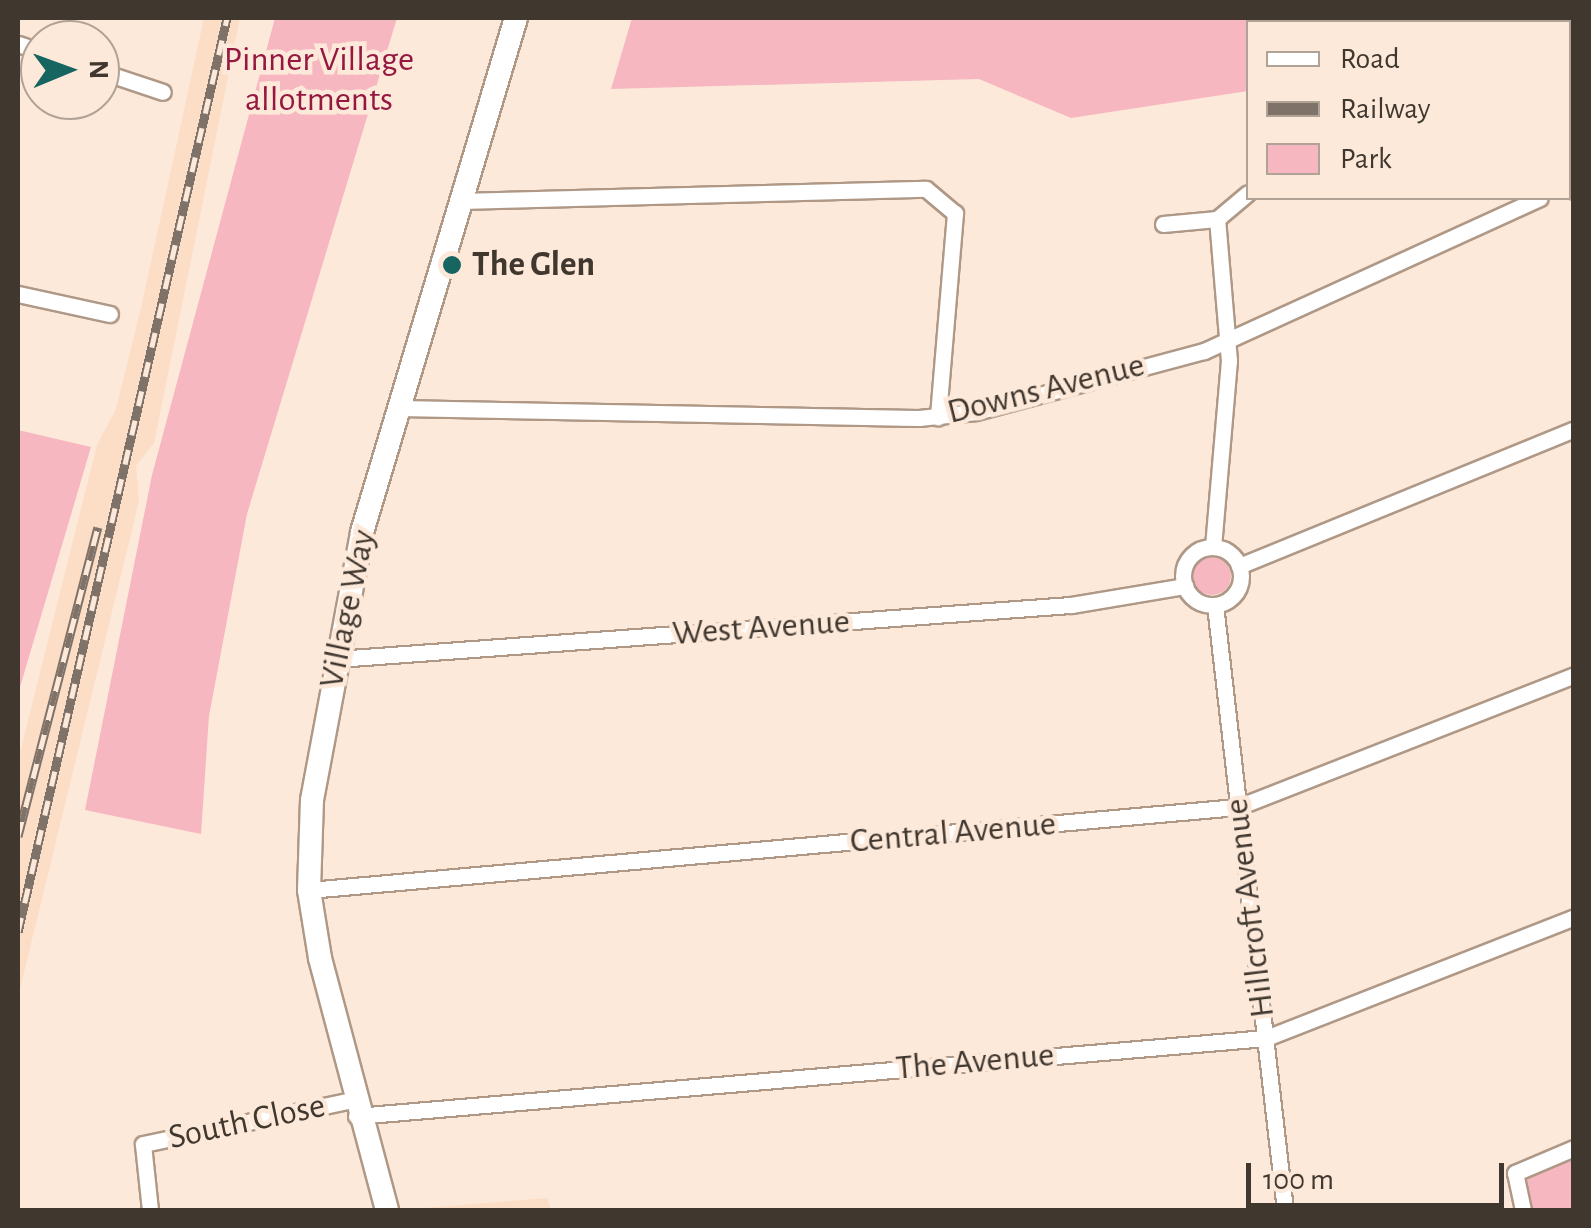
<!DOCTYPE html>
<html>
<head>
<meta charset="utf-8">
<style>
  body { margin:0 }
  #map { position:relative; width:1591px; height:1228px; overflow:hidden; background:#fde9da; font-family:"Alegreya Sans",sans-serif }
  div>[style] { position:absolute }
  .built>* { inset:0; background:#fcddc5 }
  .green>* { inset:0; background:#f7b7c1 }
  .round { border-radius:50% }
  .roads { filter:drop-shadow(2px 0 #af9886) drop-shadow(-2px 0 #af9886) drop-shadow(0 2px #af9886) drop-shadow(0 -2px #af9886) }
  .street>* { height:15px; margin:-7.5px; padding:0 7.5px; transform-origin:7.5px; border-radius:7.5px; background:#fff }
  .street>.ring { margin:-7.5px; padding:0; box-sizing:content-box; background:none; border:15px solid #fff; border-radius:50% }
  .secondary>* { height:22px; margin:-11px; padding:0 11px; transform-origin:11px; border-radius:11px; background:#fff }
  .rail>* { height:9px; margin-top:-4.5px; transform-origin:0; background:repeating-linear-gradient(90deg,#fde9da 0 15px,#7f7268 0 30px); box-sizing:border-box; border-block:2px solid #7f7268 }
  .dots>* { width:28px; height:28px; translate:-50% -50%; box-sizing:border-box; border:5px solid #fde9da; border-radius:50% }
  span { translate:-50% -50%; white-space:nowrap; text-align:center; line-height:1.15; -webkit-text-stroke:9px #fde9da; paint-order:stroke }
  .park-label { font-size:35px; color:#951841 }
  .poi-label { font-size:35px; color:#40372f; font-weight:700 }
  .left { translate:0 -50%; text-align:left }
  .street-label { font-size:35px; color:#40372f }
  .frame { position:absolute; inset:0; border:20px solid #40372f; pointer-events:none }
  .legend { position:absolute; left:1246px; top:20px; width:325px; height:180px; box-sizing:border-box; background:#fde9da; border:2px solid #b1a296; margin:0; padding:12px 18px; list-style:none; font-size:30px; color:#40372f }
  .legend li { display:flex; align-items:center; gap:20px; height:50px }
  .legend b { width:50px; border:2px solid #b1a296 }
  .north { position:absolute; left:20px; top:20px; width:100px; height:100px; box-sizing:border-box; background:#fde9da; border:2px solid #b1a296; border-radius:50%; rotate:89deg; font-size:28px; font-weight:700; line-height:40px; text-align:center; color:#40372f }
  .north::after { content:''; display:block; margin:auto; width:35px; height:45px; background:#176561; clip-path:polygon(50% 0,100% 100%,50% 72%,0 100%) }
  .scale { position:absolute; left:1246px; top:1163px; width:258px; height:45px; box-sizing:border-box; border:5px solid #40372f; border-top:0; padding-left:12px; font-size:30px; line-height:35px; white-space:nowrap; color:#40372f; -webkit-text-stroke:8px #fde9da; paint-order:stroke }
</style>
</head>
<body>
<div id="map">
  <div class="built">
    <div style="clip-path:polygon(204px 18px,240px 18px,154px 443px,136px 466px,139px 501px,18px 997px,18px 761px,97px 445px,116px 409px,141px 308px)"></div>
    <div style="clip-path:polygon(547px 1198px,551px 1210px,412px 1209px)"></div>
  </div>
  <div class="green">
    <div style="clip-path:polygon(275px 18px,397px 18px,247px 514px,209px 716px,201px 834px,85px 810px,152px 475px)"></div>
    <div style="clip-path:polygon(632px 18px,1444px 18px,1445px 22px,1248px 22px,1248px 91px,1071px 118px,979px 79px,611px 89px)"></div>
    <div style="clip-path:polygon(18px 430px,91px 447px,18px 694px)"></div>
    <div class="round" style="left:1193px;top:557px;width:38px;height:38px"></div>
    <div style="clip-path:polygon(1573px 1156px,1573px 1210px,1532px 1210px,1520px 1174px)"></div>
  </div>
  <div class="roads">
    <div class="street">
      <div style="left:18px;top:44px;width:23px;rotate:18deg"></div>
      <div style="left:100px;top:71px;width:66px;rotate:18.4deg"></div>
      <div style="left:1568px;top:187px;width:7px;rotate:34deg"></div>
      <div style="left:460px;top:201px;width:466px;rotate:-1.5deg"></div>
      <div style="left:926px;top:189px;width:38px;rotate:40deg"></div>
      <div style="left:955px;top:213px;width:205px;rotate:94.8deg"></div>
      <div style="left:1163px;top:224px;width:54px;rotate:-5.3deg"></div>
      <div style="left:1217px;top:219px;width:40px;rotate:-40deg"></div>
      <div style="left:18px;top:294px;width:94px;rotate:12.3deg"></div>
      <div style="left:399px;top:408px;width:520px;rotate:1.1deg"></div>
      <div style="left:919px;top:418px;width:57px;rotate:-6deg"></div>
      <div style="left:976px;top:412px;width:236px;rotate:-15deg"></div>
      <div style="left:1204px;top:351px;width:369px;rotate:-24.5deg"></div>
      <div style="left:1213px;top:547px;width:187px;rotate:-85.1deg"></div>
      <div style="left:1229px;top:361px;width:143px;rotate:-94.8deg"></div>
      <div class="ring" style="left:1183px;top:547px;width:43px;height:43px"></div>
      <div style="left:1239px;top:566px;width:362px;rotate:-22.2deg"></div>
      <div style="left:1215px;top:605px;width:609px;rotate:83.4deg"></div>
      <div style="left:337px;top:659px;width:736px;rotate:-4.21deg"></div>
      <div style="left:1071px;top:605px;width:116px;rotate:-9.5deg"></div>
      <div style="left:309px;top:890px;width:933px;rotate:-5.11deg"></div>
      <div style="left:1238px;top:807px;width:361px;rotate:-21.4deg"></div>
      <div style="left:356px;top:1116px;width:913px;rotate:-4.9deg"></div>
      <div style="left:1266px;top:1038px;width:331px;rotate:-21.4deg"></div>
      <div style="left:150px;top:1210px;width:66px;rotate:-96.1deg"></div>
      <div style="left:143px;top:1144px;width:214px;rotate:-11.9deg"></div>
      <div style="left:1523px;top:1210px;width:38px;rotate:-102deg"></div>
      <div style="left:1515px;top:1173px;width:64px;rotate:-23deg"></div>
    </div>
    <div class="secondary">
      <div style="left:387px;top:1210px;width:261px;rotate:-104.9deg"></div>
      <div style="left:320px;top:958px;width:69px;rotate:-99.2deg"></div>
      <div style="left:309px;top:890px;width:90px;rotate:-88.1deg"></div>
      <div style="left:312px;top:800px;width:273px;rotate:-79.4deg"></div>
      <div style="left:362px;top:532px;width:537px;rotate:-73.32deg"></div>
    </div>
  </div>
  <div class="rail">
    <div style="left:18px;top:836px;width:319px;rotate:-75.5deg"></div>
    <div style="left:18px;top:932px;width:938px;rotate:-77.12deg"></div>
  </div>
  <div class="dots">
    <div style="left:452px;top:265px;background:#176561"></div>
  </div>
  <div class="park-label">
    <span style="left:319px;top:80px">Pinner Village<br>allotments</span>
  </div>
  <div class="poi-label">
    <span class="left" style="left:472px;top:265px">The Glen</span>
  </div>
  <div class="street-label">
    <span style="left:1046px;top:389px;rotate:-14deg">Downs Avenue</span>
    <span style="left:348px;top:609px;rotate:-78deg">Village Way</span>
    <span style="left:761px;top:628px;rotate:-4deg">West Avenue</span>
    <span style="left:953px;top:833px;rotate:-5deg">Central Avenue</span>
    <span style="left:1250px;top:908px;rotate:-97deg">Hillcroft Avenue</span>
    <span style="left:975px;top:1062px;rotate:-5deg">The Avenue</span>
    <span style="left:247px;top:1122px;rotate:-12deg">South Close</span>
  </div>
  <div class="frame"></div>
  <ul class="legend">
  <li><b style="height:12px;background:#fff"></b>Road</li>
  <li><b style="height:12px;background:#7f7268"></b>Railway</li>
  <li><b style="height:28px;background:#f7b7c1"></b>Park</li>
  </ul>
  <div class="north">N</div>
  <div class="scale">100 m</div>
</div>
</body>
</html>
